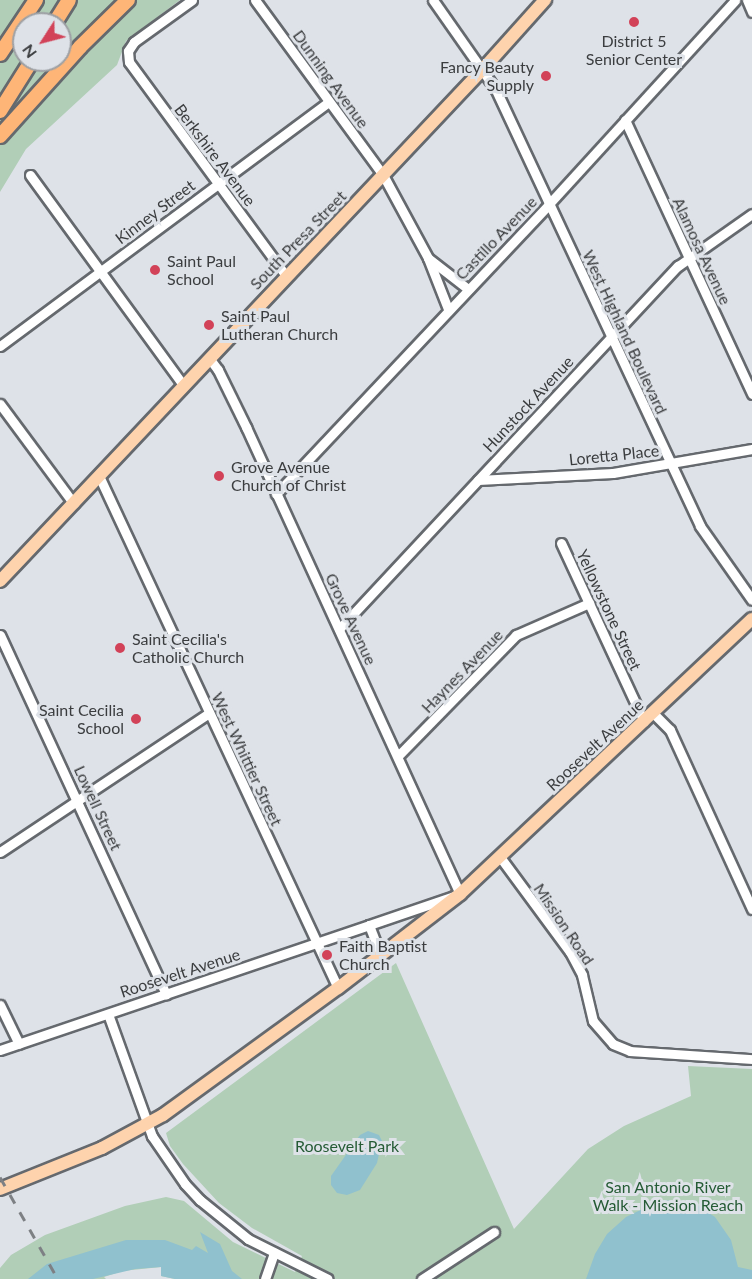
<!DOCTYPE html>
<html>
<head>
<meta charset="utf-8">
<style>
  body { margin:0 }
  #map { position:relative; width:752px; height:1279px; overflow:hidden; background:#dee2e8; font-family:Lato,sans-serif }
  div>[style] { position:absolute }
  .green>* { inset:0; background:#b1ceb7 }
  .water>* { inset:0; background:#90c1ce }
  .roads { filter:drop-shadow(2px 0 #65696e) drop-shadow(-2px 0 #65696e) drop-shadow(0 2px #65696e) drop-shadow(0 -2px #65696e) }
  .minor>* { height:9px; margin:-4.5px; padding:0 4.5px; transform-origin:4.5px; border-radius:4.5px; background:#fff }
  .major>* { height:12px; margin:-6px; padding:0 6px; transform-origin:6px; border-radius:6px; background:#fed3ad }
  .highway>* { height:14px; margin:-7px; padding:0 7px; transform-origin:7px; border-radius:7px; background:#feb577 }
  .rail>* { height:3px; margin-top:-1.5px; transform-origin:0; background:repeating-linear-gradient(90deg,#7d8084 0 10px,transparent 0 20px) }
  .dots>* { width:16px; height:16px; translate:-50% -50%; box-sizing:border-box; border:3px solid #dee2e8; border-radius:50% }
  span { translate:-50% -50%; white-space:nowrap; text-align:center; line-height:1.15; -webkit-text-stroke:6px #dee2e8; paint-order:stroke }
  .poi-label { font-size:16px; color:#3b3d3f }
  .right { translate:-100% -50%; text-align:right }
  .left { translate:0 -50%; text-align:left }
  .street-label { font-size:16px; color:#3b3d3f }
  .park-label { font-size:16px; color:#255b35 }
  .north { position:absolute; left:12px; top:12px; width:60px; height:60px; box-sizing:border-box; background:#dee2e8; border:2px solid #9da0a4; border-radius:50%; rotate:234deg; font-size:16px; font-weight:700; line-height:24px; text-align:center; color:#3b3d3f }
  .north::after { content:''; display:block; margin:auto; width:21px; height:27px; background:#d24258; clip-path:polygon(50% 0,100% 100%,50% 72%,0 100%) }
</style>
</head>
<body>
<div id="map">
  <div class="green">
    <div style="clip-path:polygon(evenodd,0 0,180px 0,126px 41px,117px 65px,26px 149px,0 192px,0 0,24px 24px,60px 24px,60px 60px,24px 60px,24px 24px)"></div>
    <div style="clip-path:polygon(396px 963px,514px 1229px,588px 1149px,624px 1126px,691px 1096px,688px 1066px,752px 1069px,752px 1279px,175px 1279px,161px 1276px,161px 1267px,122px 1271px,104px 1277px,106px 1279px,0 1279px,0 1268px,11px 1255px,45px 1235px,125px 1206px,166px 1197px,184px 1201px,233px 1242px,295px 1272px,302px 1256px,252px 1228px,219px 1203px,183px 1164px,170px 1146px,166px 1133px)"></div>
  </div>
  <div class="water">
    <div style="clip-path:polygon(368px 1131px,379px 1135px,382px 1141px,377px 1163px,360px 1190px,347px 1195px,337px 1193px,331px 1185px,331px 1176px,360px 1135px)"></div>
    <div style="clip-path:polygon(661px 1200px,692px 1202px,715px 1217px,731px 1240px,738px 1267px,752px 1270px,752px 1279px,586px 1279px,595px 1254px,607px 1234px,626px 1217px)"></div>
    <div style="clip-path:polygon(200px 1232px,220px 1244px,232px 1271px,242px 1279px,175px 1279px,161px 1276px,161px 1267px,135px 1269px,93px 1279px,28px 1279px,47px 1264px,126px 1240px,165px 1240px,192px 1250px,196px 1246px,208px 1253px)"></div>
  </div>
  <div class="roads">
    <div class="minor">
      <div style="left:192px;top:0;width:72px;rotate:144.1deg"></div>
      <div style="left:134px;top:42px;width:11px;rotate:124deg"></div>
      <div style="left:128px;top:51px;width:11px;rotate:85deg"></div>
      <div style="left:129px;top:62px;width:265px;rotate:53.7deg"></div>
      <div style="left:255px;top:0;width:217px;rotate:53.8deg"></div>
      <div style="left:383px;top:175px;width:94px;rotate:61.5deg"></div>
      <div style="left:428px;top:258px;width:51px;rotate:37.8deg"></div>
      <div style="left:433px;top:0;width:110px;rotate:55deg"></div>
      <div style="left:496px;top:90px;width:481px;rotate:64.9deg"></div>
      <div style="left:700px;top:526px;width:90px;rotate:54.9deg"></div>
      <div style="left:747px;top:0;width:13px;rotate:67deg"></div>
      <div style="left:625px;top:120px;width:302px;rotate:65.1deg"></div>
      <div style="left:30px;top:175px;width:261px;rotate:53.9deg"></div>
      <div style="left:428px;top:258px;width:55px;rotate:68.6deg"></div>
      <div style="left:0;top:346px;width:409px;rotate:-36.6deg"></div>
      <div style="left:209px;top:358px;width:15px;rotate:53deg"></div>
      <div style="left:218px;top:370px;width:64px;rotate:63.8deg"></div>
      <div style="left:246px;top:427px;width:514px;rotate:65.38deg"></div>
      <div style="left:460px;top:894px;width:96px;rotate:161.2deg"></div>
      <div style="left:0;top:404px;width:124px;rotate:53.5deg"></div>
      <div style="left:99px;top:476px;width:565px;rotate:64.98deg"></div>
      <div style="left:478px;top:480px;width:135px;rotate:-3deg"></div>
      <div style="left:613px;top:473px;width:141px;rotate:-9.8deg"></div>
      <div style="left:276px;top:494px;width:398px;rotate:-46.7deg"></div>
      <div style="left:549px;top:204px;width:276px;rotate:-47.6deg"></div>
      <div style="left:561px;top:543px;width:197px;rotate:65.1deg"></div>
      <div style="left:339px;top:629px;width:497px;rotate:-47deg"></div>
      <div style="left:678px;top:266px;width:90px;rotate:-35.1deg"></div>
      <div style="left:0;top:635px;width:396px;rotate:65.2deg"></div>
      <div style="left:653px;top:713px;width:24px;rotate:45deg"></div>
      <div style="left:670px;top:730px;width:197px;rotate:65.4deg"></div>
      <div style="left:398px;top:756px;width:169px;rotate:-45.7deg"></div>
      <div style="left:516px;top:635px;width:80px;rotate:-23.7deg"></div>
      <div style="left:0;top:852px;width:251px;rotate:-33.6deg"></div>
      <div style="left:500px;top:857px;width:118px;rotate:53.6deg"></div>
      <div style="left:570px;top:952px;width:26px;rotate:62deg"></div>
      <div style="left:582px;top:975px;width:47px;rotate:76.6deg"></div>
      <div style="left:593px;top:1021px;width:30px;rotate:49deg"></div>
      <div style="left:613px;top:1044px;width:18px;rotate:22deg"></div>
      <div style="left:630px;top:1051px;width:122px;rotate:3.8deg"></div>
      <div style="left:0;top:1005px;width:43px;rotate:64deg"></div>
      <div style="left:108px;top:1014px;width:130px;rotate:70.2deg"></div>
      <div style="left:152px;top:1136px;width:58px;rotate:55.5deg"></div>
      <div style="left:185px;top:1184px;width:22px;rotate:47deg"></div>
      <div style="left:200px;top:1200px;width:62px;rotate:39.1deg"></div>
      <div style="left:248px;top:1239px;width:89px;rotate:26.6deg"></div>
      <div style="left:0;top:1050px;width:390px;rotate:-18.7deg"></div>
      <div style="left:369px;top:925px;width:33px;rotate:69deg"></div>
      <div style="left:265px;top:1279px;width:28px;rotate:-71deg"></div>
      <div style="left:422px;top:1279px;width:86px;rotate:-33.1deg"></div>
    </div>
    <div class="major">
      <div style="left:0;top:581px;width:704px;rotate:-46.67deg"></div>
      <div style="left:483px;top:69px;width:93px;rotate:-48.1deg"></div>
      <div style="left:0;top:1189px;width:110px;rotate:-21.9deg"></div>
      <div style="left:102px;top:1148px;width:69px;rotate:-28.4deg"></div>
      <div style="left:163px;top:1115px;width:216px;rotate:-36deg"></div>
      <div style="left:338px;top:988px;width:154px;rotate:-37.6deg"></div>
      <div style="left:460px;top:894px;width:401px;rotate:-43.3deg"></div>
    </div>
    <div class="highway">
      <div style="left:54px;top:24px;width:28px;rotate:-58deg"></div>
      <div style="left:0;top:54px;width:65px;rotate:-56.3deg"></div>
      <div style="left:0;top:111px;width:60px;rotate:-57.9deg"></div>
      <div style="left:0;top:136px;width:120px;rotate:-48deg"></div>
      <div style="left:80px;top:47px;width:67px;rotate:-44.4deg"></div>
    </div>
  </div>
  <div class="rail">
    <div style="left:0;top:1177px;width:117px;rotate:60.4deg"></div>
  </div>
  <div class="dots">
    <div style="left:634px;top:22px;background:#d24258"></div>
    <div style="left:546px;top:76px;background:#d24258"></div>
    <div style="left:155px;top:270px;background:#d24258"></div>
    <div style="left:209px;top:325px;background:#d24258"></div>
    <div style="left:219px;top:476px;background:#d24258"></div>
    <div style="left:120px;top:648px;background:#d24258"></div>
    <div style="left:136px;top:719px;background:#d24258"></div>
    <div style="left:327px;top:955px;background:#d24258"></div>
  </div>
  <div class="poi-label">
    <span style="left:634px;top:50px">District 5<br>Senior Center</span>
    <span class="right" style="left:534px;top:76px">Fancy Beauty<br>Supply</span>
    <span class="left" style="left:167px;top:270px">Saint Paul<br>School</span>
    <span class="left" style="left:221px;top:325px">Saint Paul<br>Lutheran Church</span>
    <span class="left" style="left:231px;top:476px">Grove Avenue<br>Church of Christ</span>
    <span class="left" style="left:132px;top:648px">Saint Cecilia's<br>Catholic Church</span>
    <span class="right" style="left:124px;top:719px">Saint Cecilia<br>School</span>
    <span class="left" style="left:339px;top:955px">Faith Baptist<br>Church</span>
  </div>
  <div class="street-label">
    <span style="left:331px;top:79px;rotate:54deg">Dunning Avenue</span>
    <span style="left:215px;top:155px;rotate:53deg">Berkshire Avenue</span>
    <span style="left:155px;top:212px;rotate:-37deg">Kinney Street</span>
    <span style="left:496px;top:238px;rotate:-46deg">Castillo Avenue</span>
    <span style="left:298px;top:240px;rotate:-46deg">South Presa Street</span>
    <span style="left:702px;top:251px;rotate:65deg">Alamosa Avenue</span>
    <span style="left:625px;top:332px;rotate:65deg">West Highland Boulevard</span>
    <span style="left:528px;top:404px;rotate:-47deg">Hunstock Avenue</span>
    <span style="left:614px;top:455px;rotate:-6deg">Loretta Place</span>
    <span style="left:609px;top:610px;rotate:65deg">Yellowstone Street</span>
    <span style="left:351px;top:619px;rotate:65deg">Grove Avenue</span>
    <span style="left:462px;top:671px;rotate:-46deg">Haynes Avenue</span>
    <span style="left:595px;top:745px;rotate:-43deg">Roosevelt Avenue</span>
    <span style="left:247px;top:759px;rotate:65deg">West Whittier Street</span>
    <span style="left:98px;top:808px;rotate:65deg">Lowell Street</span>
    <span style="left:564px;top:924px;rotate:56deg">Mission Road</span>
    <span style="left:180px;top:973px;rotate:-18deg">Roosevelt Avenue</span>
  </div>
  <div class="park-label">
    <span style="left:347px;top:1146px">Roosevelt Park</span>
    <span style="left:668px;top:1196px">San Antonio River<br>Walk - Mission Reach</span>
  </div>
  <div class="north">N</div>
</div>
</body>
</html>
